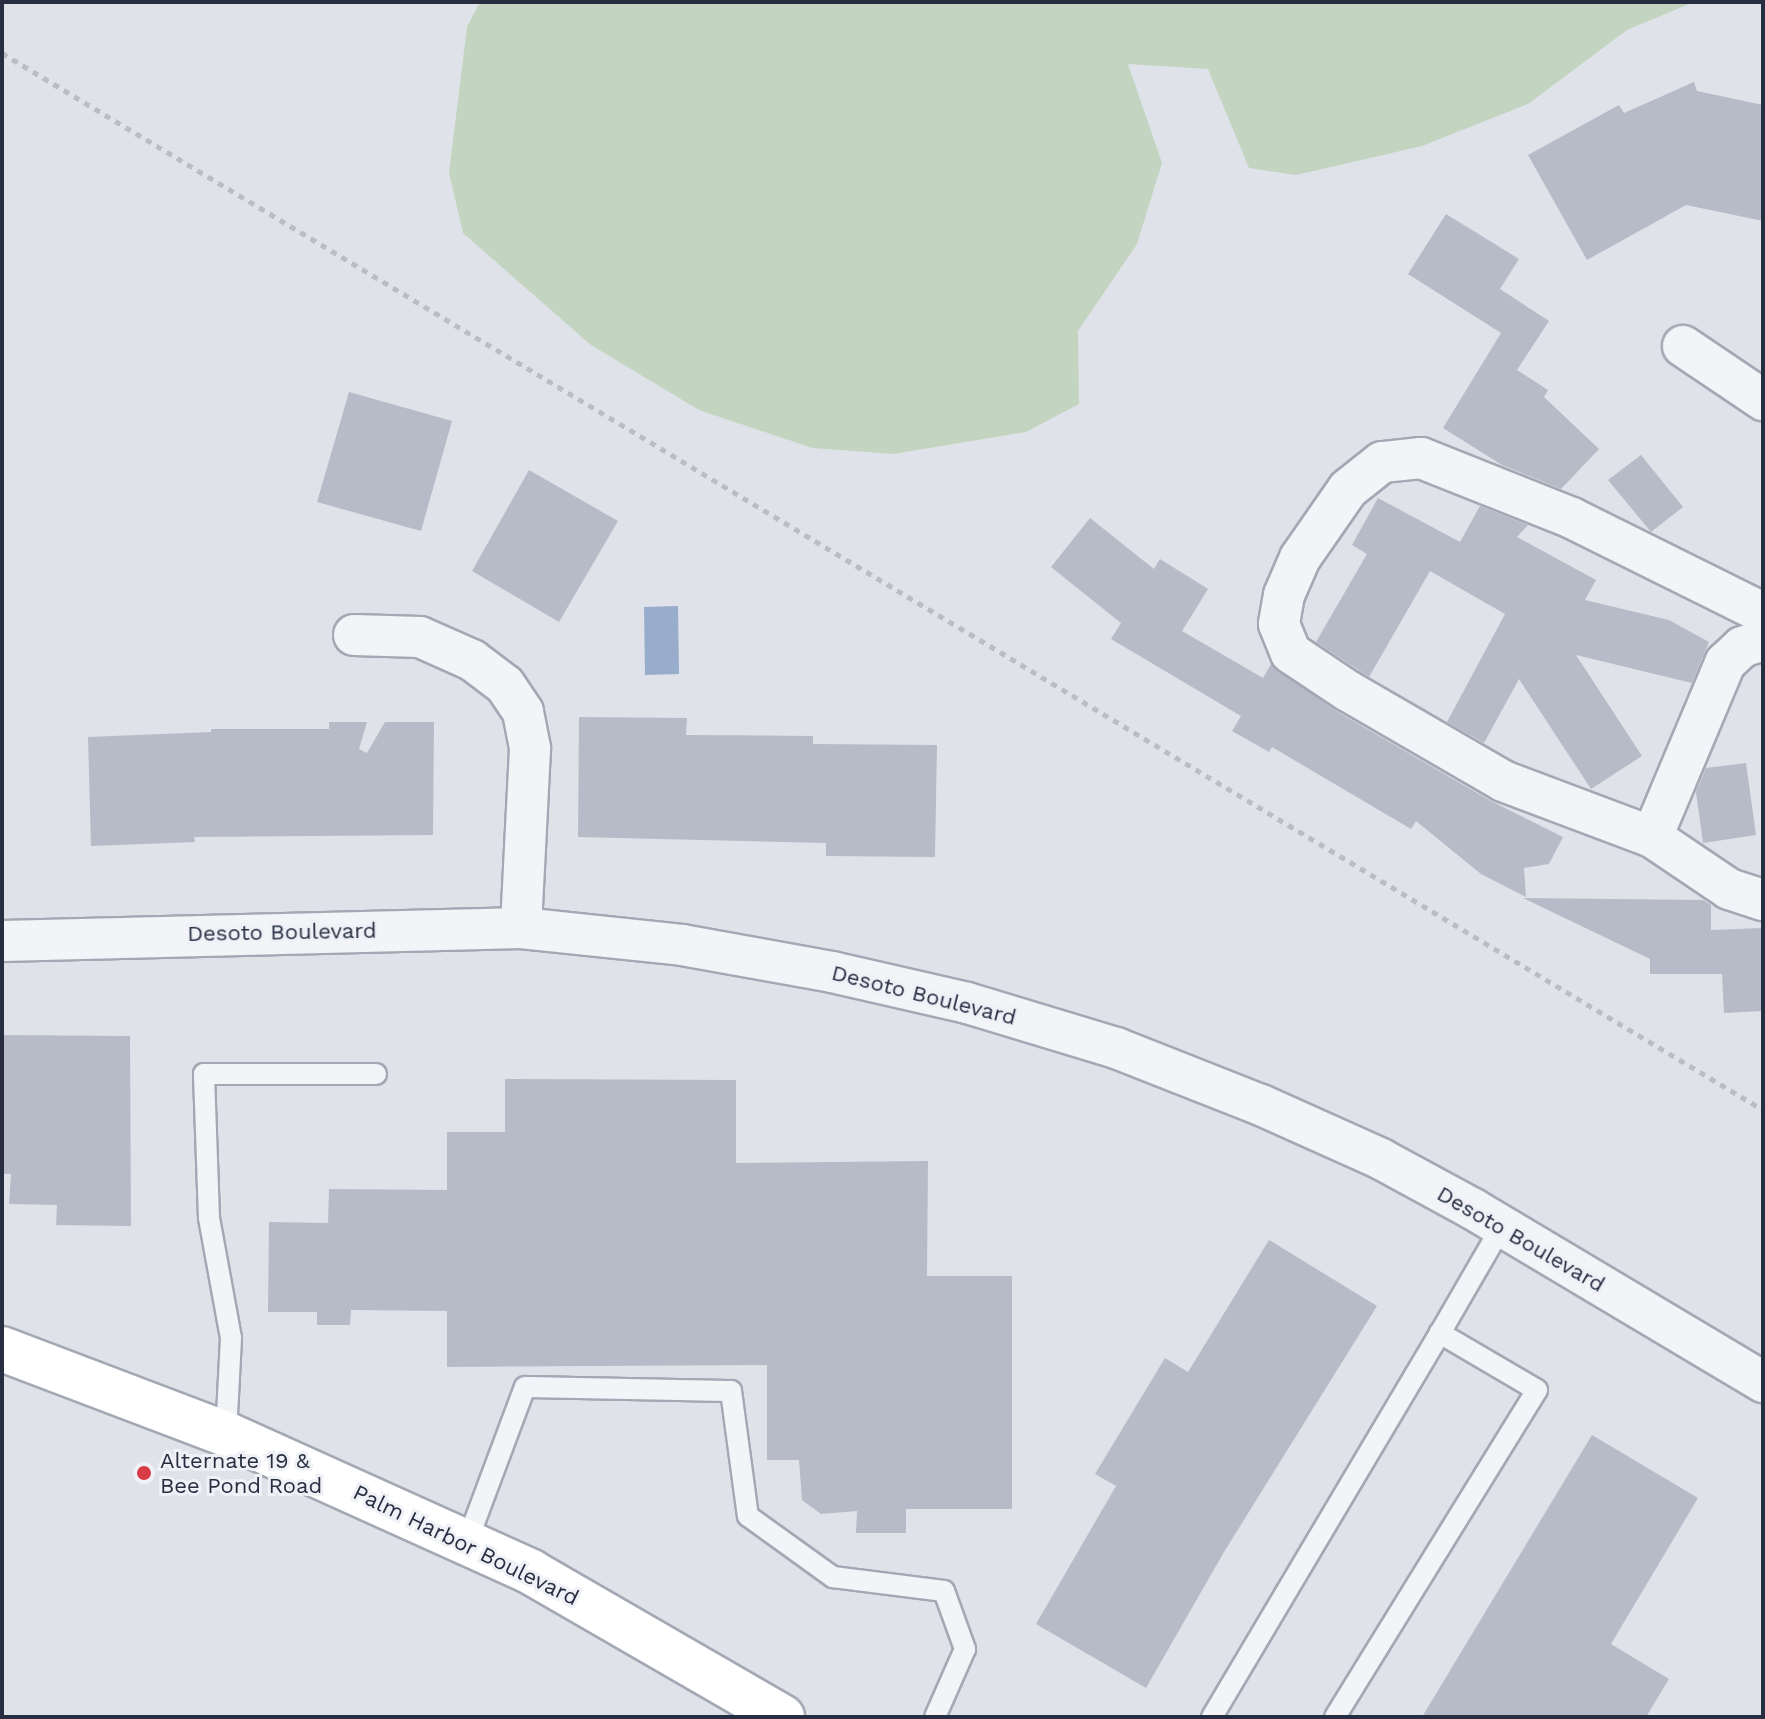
<!DOCTYPE html>
<html>
<head>
<meta charset="utf-8">
<style>
  body { margin:0 }
  #map { position:relative; width:1765px; height:1719px; overflow:hidden; background:#dfe2e9; font-family:"Work Sans",sans-serif }
  div>[style] { position:absolute }
  .green>* { inset:0; background:#c3d4c0 }
  .water>* { inset:0; background:#98accc }
  .building>* { inset:0; background:#b6bbc7 }
  .path>* { height:5px; margin-top:-2.5px; transform-origin:0; background:repeating-linear-gradient(90deg,#b9bdc4 0 6px,transparent 0 12px) }
  .roads { filter:drop-shadow(2px 0 #a4a8b4) drop-shadow(-2px 0 #a4a8b4) drop-shadow(0 2px #a4a8b4) drop-shadow(0 -2px #a4a8b4) }
  .service>* { height:20px; margin:-10px; padding:0 10px; transform-origin:10px; border-radius:10px; background:#f2f4f7 }
  .minor>* { height:40px; margin:-20px; padding:0 20px; transform-origin:20px; border-radius:20px; background:#f2f4f7 }
  .secondary>* { height:44px; margin:-22px; padding:0 22px; transform-origin:22px; border-radius:22px; background:#fff }
  .dots>* { width:22px; height:22px; translate:-50% -50%; box-sizing:border-box; border:4px solid #eff1f7; border-radius:50% }
  span { translate:-50% -50%; white-space:nowrap; text-align:center; line-height:1.15; -webkit-text-stroke:6px #eff1f7; paint-order:stroke }
  .street-label { font-size:22px; color:#272e42 }
  .poi-label { font-size:22px; color:#272e42 }
  .left { translate:0 -50%; text-align:left }
  .frame { position:absolute; inset:0; border:4px solid #272e42; pointer-events:none }
</style>
</head>
<body>
<div id="map">
  <div class="green">
    <div style="clip-path:polygon(480px 2px,1694px 2px,1627px 30px,1528px 104px,1422px 146px,1296px 175px,1249px 168px,1208px 69px,1128px 64px,1162px 163px,1137px 244px,1078px 331px,1079px 404px,1026px 432px,893px 454px,813px 448px,699px 410px,591px 345px,463px 233px,449px 173px,467px 27px)"></div>
  </div>
  <div class="water">
    <div style="clip-path:polygon(678px 606px,679px 674px,645px 675px,644px 607px)"></div>
  </div>
  <div class="building">
    <div style="clip-path:polygon(1694px 82px,1697px 91px,1763px 105px,1763px 221px,1686px 205px,1587px 260px,1528px 155px,1619px 105px,1624px 113px)"></div>
    <div style="clip-path:polygon(1446px 214px,1519px 259px,1500px 289px,1549px 321px,1517px 370px,1548px 390px,1544px 397px,1599px 449px,1561px 489px,1502px 465px,1443px 428px,1501px 333px,1408px 274px)"></div>
    <div style="clip-path:polygon(349px 392px,452px 421px,421px 531px,317px 502px)"></div>
    <div style="clip-path:polygon(1641px 455px,1683px 507px,1651px 532px,1608px 480px)"></div>
    <div style="clip-path:polygon(529px 470px,618px 521px,559px 622px,472px 571px)"></div>
    <div style="clip-path:polygon(1378px 498px,1460px 542px,1480px 506px,1528px 525px,1517px 537px,1596px 580px,1585px 600px,1669px 620px,1709px 642px,1692px 683px,1576px 655px,1642px 756px,1591px 789px,1519px 679px,1484px 743px,1447px 722px,1505px 614px,1430px 571px,1369px 677px,1316px 642px,1367px 554px,1352px 545px)"></div>
    <div style="clip-path:polygon(1090px 518px,1154px 569px,1160px 559px,1208px 589px,1182px 631px,1263px 678px,1271px 664px,1336px 711px,1491px 801px,1563px 837px,1549px 864px,1524px 868px,1526px 897px,1481px 874px,1416px 821px,1411px 829px,1272px 747px,1269px 752px,1232px 731px,1241px 716px,1111px 639px,1121px 623px,1051px 567px)"></div>
    <div style="clip-path:polygon(579px 717px,687px 718px,686px 735px,813px 736px,813px 744px,937px 745px,935px 857px,826px 856px,826px 843px,578px 837px)"></div>
    <div style="clip-path:polygon(329px 722px,367px 722px,359px 749px,367px 753px,385px 722px,434px 722px,433px 835px,194px 837px,195px 842px,91px 846px,88px 737px,211px 732px,211px 729px,329px 729px)"></div>
    <div style="clip-path:polygon(1746px 763px,1756px 835px,1703px 843px,1696px 792px,1706px 768px)"></div>
    <div style="clip-path:polygon(1523px 898px,1703px 900px,1711px 905px,1711px 930px,1763px 928px,1763px 1011px,1724px 1013px,1722px 974px,1650px 974px,1650px 959px)"></div>
    <div style="clip-path:polygon(2px 1035px,130px 1036px,131px 1226px,56px 1225px,57px 1205px,9px 1204px,11px 1174px,2px 1174px)"></div>
    <div style="clip-path:polygon(505px 1079px,736px 1080px,736px 1163px,928px 1161px,927px 1276px,1012px 1276px,1012px 1509px,906px 1509px,906px 1533px,856px 1533px,857px 1511px,821px 1514px,802px 1500px,799px 1460px,767px 1460px,767px 1365px,447px 1367px,447px 1311px,351px 1310px,350px 1325px,317px 1325px,317px 1312px,268px 1312px,269px 1222px,328px 1223px,329px 1189px,447px 1190px,447px 1132px,505px 1132px)"></div>
    <div style="clip-path:polygon(1269px 1240px,1377px 1306px,1224px 1552px,1146px 1688px,1036px 1624px,1116px 1486px,1095px 1474px,1165px 1358px,1188px 1372px)"></div>
    <div style="clip-path:polygon(1592px 1435px,1698px 1498px,1611px 1644px,1669px 1679px,1646px 1717px,1422px 1717px)"></div>
  </div>
  <div class="path">
    <div style="left:2px;top:53px;width:2054px;rotate:30.97deg"></div>
  </div>
  <div class="roads">
    <div class="service">
      <div style="left:226px;top:1434px;width:96px;rotate:-87deg"></div>
      <div style="left:231px;top:1338px;width:122px;rotate:-100.4deg"></div>
      <div style="left:209px;top:1218px;width:144px;rotate:-92deg"></div>
      <div style="left:204px;top:1074px;width:172px"></div>
      <div style="left:467px;top:1542px;width:165px;rotate:-69.5deg"></div>
      <div style="left:525px;top:1387px;width:206px;rotate:1.1deg"></div>
      <div style="left:731px;top:1391px;width:126px;rotate:82.3deg"></div>
      <div style="left:748px;top:1516px;width:105px;rotate:35.7deg"></div>
      <div style="left:833px;top:1577px;width:112px;rotate:7.2deg"></div>
      <div style="left:944px;top:1591px;width:62px;rotate:70.1deg"></div>
      <div style="left:965px;top:1649px;width:74px;rotate:113.8deg"></div>
      <div style="left:1212px;top:1717px;width:447px;rotate:-59.3deg"></div>
      <div style="left:1335px;top:1717px;width:384px;rotate:-58.3deg"></div>
      <div style="left:1537px;top:1390px;width:113px;rotate:-149.6deg"></div>
      <div style="left:1440px;top:1333px;width:124px;rotate:-59.9deg"></div>
    </div>
    <div class="minor">
      <div style="left:1683px;top:346px;width:97px;rotate:34deg"></div>
      <div style="left:1763px;top:613px;width:213px;rotate:-153.6deg"></div>
      <div style="left:1572px;top:518px;width:162px;rotate:-158.3deg"></div>
      <div style="left:1421px;top:458px;width:39px;rotate:174deg"></div>
      <div style="left:1382px;top:462px;width:43px;rotate:141.5deg"></div>
      <div style="left:1348px;top:489px;width:84px;rotate:124.8deg"></div>
      <div style="left:1300px;top:558px;width:40px;rotate:113.4deg"></div>
      <div style="left:1284px;top:595px;width:29px;rotate:100deg"></div>
      <div style="left:1279px;top:624px;width:31px;rotate:68deg"></div>
      <div style="left:1291px;top:653px;width:69px;rotate:33.7deg"></div>
      <div style="left:1348px;top:691px;width:179px;rotate:30.1deg"></div>
      <div style="left:1503px;top:781px;width:159px;rotate:20.6deg"></div>
      <div style="left:1652px;top:837px;width:93px;rotate:34deg"></div>
      <div style="left:1729px;top:889px;width:36px;rotate:18deg"></div>
      <div style="left:354px;top:635px;width:66px;rotate:1.7deg"></div>
      <div style="left:420px;top:637px;width:57px;rotate:23.9deg"></div>
      <div style="left:472px;top:660px;width:41px;rotate:37.1deg"></div>
      <div style="left:505px;top:685px;width:32px;rotate:56deg"></div>
      <div style="left:523px;top:712px;width:38px;rotate:79deg"></div>
      <div style="left:530px;top:749px;width:179px;rotate:92.9deg"></div>
      <div style="left:1652px;top:837px;width:189px;rotate:-67.2deg"></div>
      <div style="left:1725px;top:663px;width:23px;rotate:-43deg"></div>
      <div style="left:1742px;top:647px;width:22px;rotate:-18deg"></div>
      <div style="left:2px;top:941px;width:519px;rotate:-1.43deg"></div>
      <div style="left:521px;top:928px;width:162px;rotate:6deg"></div>
      <div style="left:682px;top:945px;width:152px;rotate:10.2deg"></div>
      <div style="left:832px;top:972px;width:139px;rotate:12.9deg"></div>
      <div style="left:967px;top:1003px;width:156px;rotate:16.8deg"></div>
      <div style="left:1116px;top:1048px;width:156px;rotate:21.5deg"></div>
      <div style="left:1261px;top:1105px;width:132px;rotate:24.2deg"></div>
      <div style="left:1381px;top:1159px;width:105px;rotate:28.5deg"></div>
      <div style="left:1473px;top:1209px;width:338px;rotate:30.8deg"></div>
    </div>
    <div class="secondary">
      <div style="left:2px;top:1349px;width:240px;rotate:20.8deg"></div>
      <div style="left:226px;top:1434px;width:335px;rotate:24.3deg"></div>
      <div style="left:531px;top:1572px;width:290px;rotate:30deg"></div>
    </div>
  </div>
  <div class="dots">
    <div style="left:144px;top:1473px;background:#d73c45"></div>
  </div>
  <div class="street-label">
    <span style="left:282px;top:932px;rotate:-1deg">Desoto Boulevard</span>
    <span style="left:924px;top:995px;rotate:14deg">Desoto Boulevard</span>
    <span style="left:1521px;top:1239px;rotate:30deg">Desoto Boulevard</span>
    <span style="left:466px;top:1545px;rotate:26deg">Palm Harbor Boulevard</span>
  </div>
  <div class="poi-label">
    <span class="left" style="left:160px;top:1473px">Alternate 19 &amp;<br>Bee Pond Road</span>
  </div>
  <div class="frame"></div>
</div>
</body>
</html>
